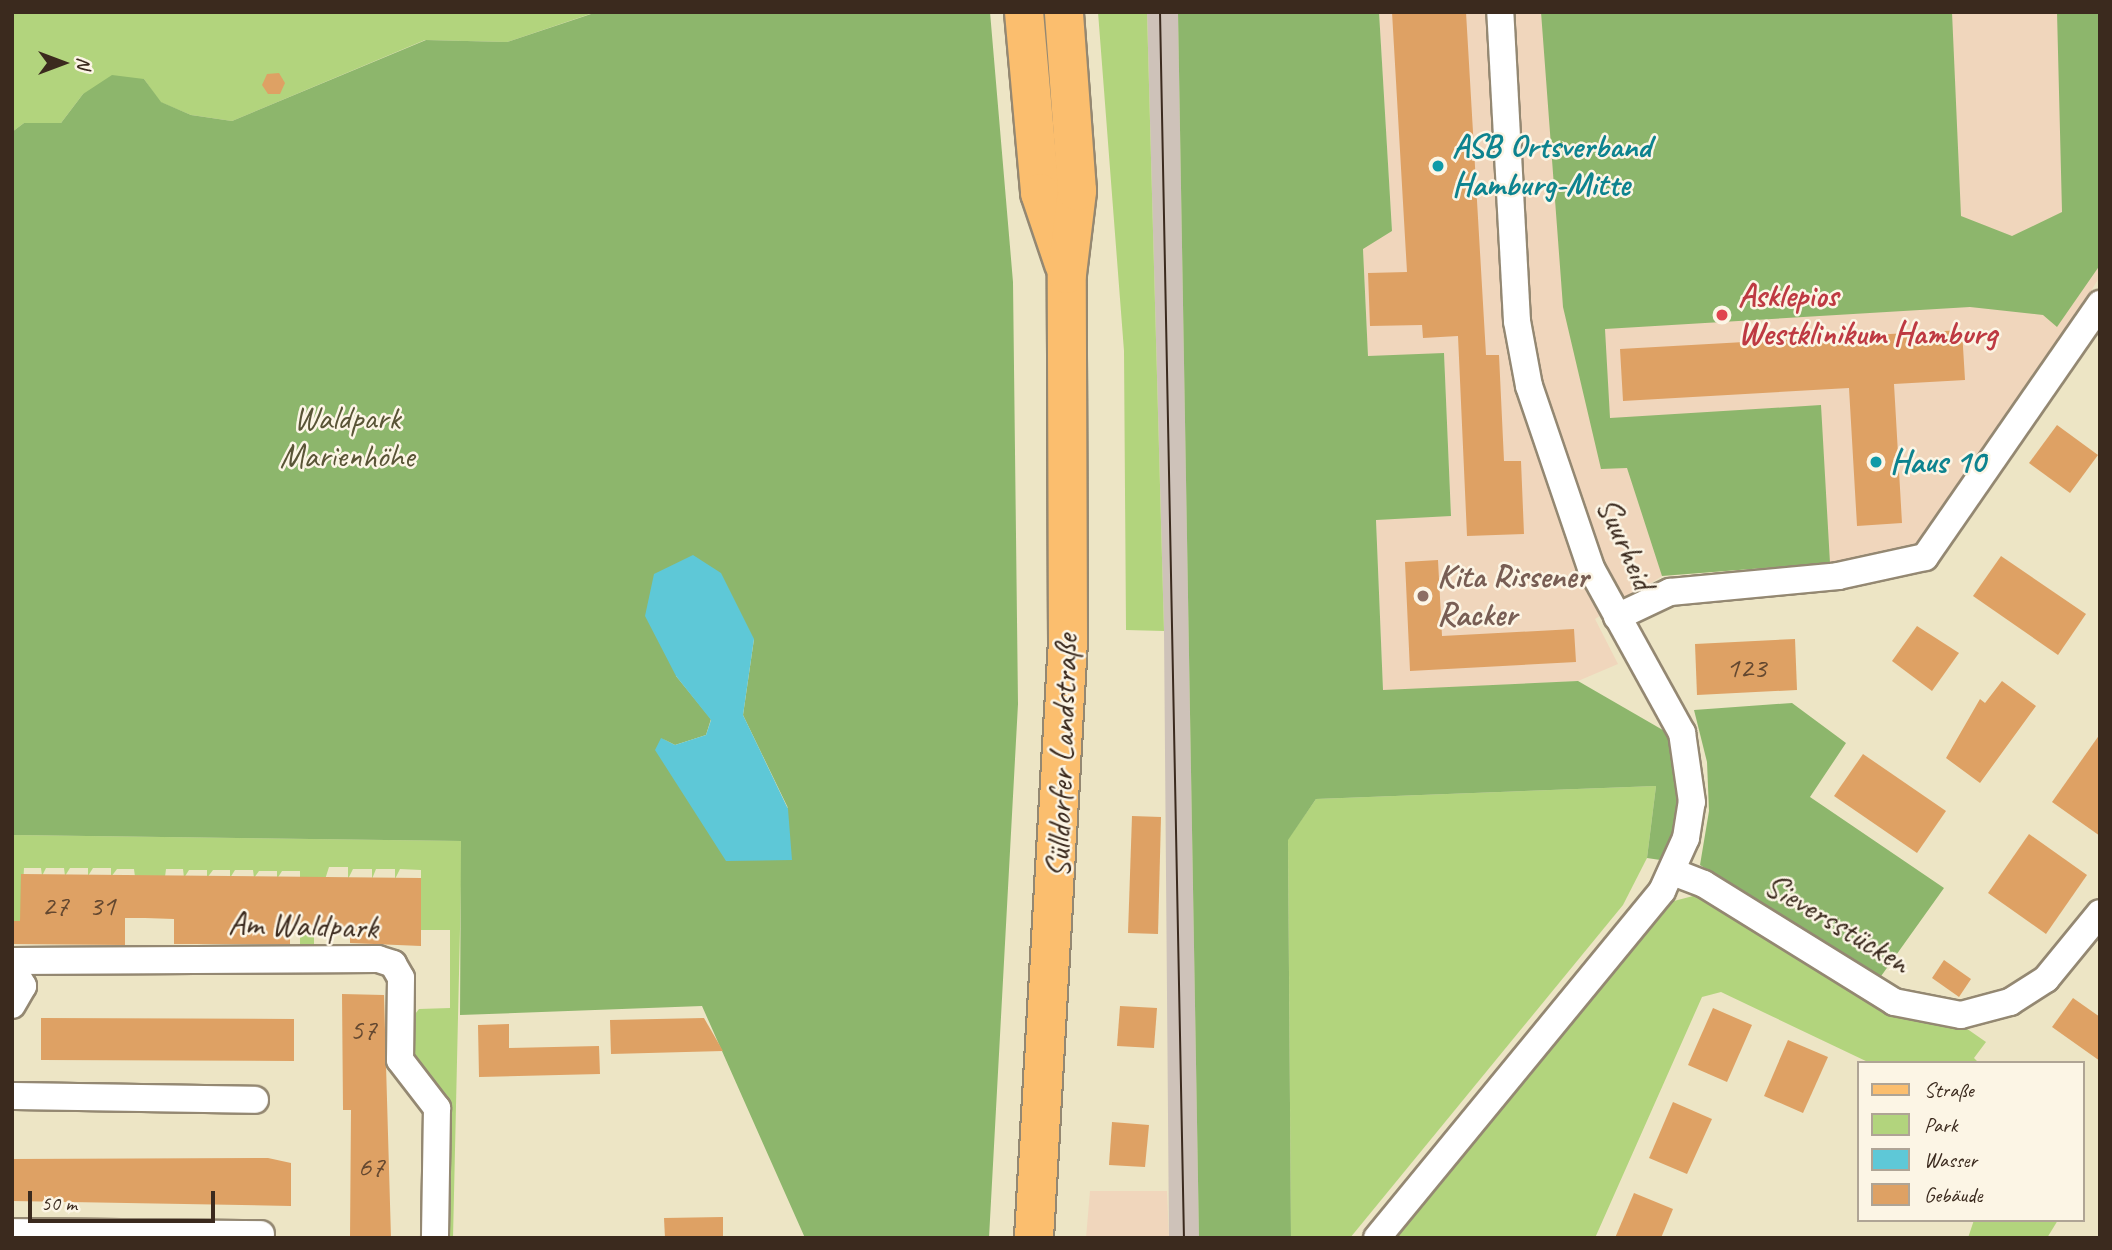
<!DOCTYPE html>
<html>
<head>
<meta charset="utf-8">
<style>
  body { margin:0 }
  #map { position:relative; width:2112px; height:1250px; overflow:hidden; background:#ede5c5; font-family:Caveat,sans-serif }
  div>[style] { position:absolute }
  .built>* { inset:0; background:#f0d6bc }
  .industrial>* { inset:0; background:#cec2b9 }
  .green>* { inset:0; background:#b2d47d }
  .forest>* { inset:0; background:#8db66c }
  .water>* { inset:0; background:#5ec8d7 }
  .building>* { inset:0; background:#dea164 }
  .roads { filter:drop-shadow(2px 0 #948872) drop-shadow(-2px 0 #948872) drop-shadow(0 2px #948872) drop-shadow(0 -2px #948872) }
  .minor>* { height:26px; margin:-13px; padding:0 13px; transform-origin:13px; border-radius:13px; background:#fff }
  .primary>* { height:38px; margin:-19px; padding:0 19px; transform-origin:19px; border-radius:19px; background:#fbbe6e }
  .tram>* { height:2px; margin:-1px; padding:0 1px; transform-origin:1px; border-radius:1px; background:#3b2a1e }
  .dots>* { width:19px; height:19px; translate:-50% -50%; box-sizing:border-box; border:4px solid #fcf5e5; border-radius:50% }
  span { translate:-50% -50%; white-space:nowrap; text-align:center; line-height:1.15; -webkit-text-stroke:5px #fcf5e5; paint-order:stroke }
  .number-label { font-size:30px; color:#644830 }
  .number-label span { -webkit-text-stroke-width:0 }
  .culture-label { font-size:33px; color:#0d838f; font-weight:700 }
  .left { translate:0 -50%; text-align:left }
  .health-label { font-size:33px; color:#be3a42; font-weight:700 }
  .park-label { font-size:33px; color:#595436 }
  .street-label { font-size:33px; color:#3b2a1e }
  .education-label { font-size:33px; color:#785e54; font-weight:700 }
  .frame { position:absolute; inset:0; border:14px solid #3b2a1e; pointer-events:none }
  .legend { position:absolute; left:1857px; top:1061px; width:228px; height:161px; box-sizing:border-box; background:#fcf5e5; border:2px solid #afa495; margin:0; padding:9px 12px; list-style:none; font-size:21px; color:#3b2a1e }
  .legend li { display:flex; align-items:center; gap:14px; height:35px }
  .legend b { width:35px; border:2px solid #afa495 }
  .north { position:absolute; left:28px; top:28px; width:70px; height:70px; -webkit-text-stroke:5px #fcf5e5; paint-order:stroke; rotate:90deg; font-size:19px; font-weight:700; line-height:28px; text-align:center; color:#3b2a1e }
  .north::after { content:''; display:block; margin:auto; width:24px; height:32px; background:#3b2a1e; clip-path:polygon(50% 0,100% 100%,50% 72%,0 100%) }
  .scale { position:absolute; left:28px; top:1191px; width:187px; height:32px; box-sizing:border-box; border:4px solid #3b2a1e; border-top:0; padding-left:9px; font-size:21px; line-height:24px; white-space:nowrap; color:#3b2a1e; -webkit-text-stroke:5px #fcf5e5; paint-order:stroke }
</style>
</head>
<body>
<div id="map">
  <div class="built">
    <div style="clip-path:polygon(1379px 12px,2100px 12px,2100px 276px,1969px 497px,1927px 554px,1662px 576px,1595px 619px,1618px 664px,1578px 681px,1383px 691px,1376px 519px,1451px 515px,1444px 354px,1368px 357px,1363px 248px,1392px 231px)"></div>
    <div style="clip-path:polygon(1090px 1191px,1167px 1191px,1169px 1238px,1086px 1238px)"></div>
  </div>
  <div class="industrial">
    <div style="clip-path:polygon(1147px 12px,1178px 12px,1199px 1238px,1169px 1238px,1164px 631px)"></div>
  </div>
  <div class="green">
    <div style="clip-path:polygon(12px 12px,596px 12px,507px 42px,425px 40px,232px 121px,191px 115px,160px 102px,144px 79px,83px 94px,61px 123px,24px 123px,12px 132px)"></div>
    <div style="clip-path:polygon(1098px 12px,1147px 12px,1164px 631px,1126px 630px,1124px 351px)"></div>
    <div style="clip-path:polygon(1656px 786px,1647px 858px,1623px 905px,1350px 1238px,1291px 1238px,1288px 839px,1316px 799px)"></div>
    <div style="clip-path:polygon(12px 835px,462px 841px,453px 1238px,444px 1238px,429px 1082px,412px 1053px,412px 1018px,419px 1009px,450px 1008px,450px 930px,421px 930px,421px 870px,400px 869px,395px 879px,395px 869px,376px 869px,372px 879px,372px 869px,353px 869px,348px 879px,348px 867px,329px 867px,314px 914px,314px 950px,300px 947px,300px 871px,282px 871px,277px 879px,277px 871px,259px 871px,254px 878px,253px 870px,235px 870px,230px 878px,230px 870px,213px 870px,207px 878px,207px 870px,189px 870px,184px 878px,183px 869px,166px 869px,165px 877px,135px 877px,134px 869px,117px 869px,111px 877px,111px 868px,93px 868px,88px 876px,88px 868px,70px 868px,65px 876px,64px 868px,46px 868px,42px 876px,41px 868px,24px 868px,21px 921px,12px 921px)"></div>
    <div style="clip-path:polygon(1697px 895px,1963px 1026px,1986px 1042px,1974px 1058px,1979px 1063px,1870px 1063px,1721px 992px,1702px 997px,1595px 1238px,1392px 1238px,1670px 902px)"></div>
    <div style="clip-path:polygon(1974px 1220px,2058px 1220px,2047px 1238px,1968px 1238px)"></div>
  </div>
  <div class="forest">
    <div style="clip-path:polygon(evenodd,597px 12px,990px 12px,1013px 282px,1018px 704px,989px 1238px,805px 1238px,702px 1006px,460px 1015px,461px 841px,12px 835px,12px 132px,24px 123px,61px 123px,83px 94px,112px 75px,144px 79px,161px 102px,191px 115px,232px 121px,426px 40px,507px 42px,597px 12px,754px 639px,743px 715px,788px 808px,661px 738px,675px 745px,706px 735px,711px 719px,676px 676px,754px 639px)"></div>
    <div style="clip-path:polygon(1178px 12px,1379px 12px,1392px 231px,1363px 249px,1368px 356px,1444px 353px,1451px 516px,1376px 520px,1383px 690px,1578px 681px,1668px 733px,1681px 787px,1667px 861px,1647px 858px,1656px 786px,1316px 799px,1288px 840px,1291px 1238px,1199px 1238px)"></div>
    <div style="clip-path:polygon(1541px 12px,1952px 12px,1961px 216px,2012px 236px,2062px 212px,2057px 12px,2100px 12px,2100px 265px,2057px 327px,2043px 315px,1970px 307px,1605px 329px,1610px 418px,1821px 405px,1830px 563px,1662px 576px,1627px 468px,1601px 469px,1563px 307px)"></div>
    <div style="clip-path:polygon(1792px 703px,1846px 743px,1810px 797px,1944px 888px,1879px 979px,1700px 865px,1709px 811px,1707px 762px,1694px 710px)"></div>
  </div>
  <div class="water">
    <div style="clip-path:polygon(693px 555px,721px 573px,754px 639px,743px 715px,788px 809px,792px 860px,726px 861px,655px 750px,661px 738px,675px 745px,706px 735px,711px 720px,676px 676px,645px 616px,654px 574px)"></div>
  </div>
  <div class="building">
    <div style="clip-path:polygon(1392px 12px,1466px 12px,1486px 355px,1499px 355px,1504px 461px,1521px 461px,1524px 534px,1467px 536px,1458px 336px,1423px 338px,1422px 325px,1370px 326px,1368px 273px,1407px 272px)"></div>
    <div style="clip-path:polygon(279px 73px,285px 83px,280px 94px,268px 94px,262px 85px,267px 74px)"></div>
    <div style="clip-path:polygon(1962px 330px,1965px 380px,1894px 384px,1902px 523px,1857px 526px,1849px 388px,1623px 401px,1620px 349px)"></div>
    <div style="clip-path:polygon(2057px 425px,2098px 455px,2070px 493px,2029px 463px)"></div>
    <div style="clip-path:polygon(2001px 556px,2086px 614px,2058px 655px,1973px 596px)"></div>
    <div style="clip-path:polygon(1438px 560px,1442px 636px,1574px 629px,1576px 662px,1410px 671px,1405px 562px)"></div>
    <div style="clip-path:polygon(1917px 626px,1959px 653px,1932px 691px,1892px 661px)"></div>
    <div style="clip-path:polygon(1795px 639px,1797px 690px,1697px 695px,1695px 644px)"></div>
    <div style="clip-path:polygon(2002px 681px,2036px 706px,1980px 783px,1946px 758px,1980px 699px,1985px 703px)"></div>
    <div style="clip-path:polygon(2100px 734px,2100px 836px,2052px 802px)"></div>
    <div style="clip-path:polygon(1863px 754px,1946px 811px,1917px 853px,1834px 796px)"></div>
    <div style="clip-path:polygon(1132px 816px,1161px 817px,1158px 934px,1128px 933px)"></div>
    <div style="clip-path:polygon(2029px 834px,2087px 875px,2046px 934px,1988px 893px)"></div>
    <div style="clip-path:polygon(21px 874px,421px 878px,421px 946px,350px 943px,350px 934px,290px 934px,290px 944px,174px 944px,174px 919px,145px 918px,125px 918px,125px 945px,12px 944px,12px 921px,20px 921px)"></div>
    <div style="clip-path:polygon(1944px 960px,1971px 979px,1959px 997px,1932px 978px)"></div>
    <div style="clip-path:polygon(342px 994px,384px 995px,391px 1238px,350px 1238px,351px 1110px,343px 1110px)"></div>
    <div style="clip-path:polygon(2073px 998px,2100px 1017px,2100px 1061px,2052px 1027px)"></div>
    <div style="clip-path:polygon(1120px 1006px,1157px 1008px,1154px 1048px,1117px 1046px)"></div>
    <div style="clip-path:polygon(1713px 1008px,1752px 1025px,1727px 1082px,1688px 1065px)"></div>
    <div style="clip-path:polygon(41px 1018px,294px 1019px,294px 1061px,41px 1060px)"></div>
    <div style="clip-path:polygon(704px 1018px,723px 1051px,611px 1054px,610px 1020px)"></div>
    <div style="clip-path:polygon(509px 1024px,509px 1048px,599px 1046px,600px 1074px,479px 1077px,478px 1025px)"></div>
    <div style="clip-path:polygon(1788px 1040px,1828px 1057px,1803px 1113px,1764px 1096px)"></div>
    <div style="clip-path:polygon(1673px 1102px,1712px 1119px,1687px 1174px,1649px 1158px)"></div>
    <div style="clip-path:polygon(1112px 1122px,1149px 1125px,1145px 1167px,1109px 1165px)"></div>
    <div style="clip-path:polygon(268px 1158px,291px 1163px,291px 1206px,12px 1201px,12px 1159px)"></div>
    <div style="clip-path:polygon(1634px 1193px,1673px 1209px,1661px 1238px,1615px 1238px)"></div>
    <div style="clip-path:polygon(723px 1217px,723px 1238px,665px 1238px,664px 1218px)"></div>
  </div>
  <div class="roads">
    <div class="minor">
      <div style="left:1617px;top:617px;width:59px;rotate:-25.3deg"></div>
      <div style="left:1670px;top:592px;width:169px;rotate:-5.4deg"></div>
      <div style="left:1838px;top:576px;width:89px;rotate:-12.3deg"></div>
      <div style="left:1925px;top:557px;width:308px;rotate:-55.3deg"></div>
      <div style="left:1673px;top:872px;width:33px;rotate:21deg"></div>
      <div style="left:1704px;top:884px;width:224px;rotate:31.8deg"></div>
      <div style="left:1894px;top:1002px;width:68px;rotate:11deg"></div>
      <div style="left:1961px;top:1015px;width:51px;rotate:-14.9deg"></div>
      <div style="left:2010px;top:1002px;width:43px;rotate:-32.6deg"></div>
      <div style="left:2046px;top:979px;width:85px;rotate:-50.7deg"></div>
      <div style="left:12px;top:961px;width:366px;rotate:-0.3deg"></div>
      <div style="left:378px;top:959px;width:16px;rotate:18deg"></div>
      <div style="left:393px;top:964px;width:16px;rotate:60deg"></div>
      <div style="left:401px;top:978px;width:82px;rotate:90.7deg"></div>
      <div style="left:400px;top:1060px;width:61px;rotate:52.4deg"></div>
      <div style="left:437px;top:1108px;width:130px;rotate:90.9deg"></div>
      <div style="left:12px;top:967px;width:22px;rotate:60deg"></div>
      <div style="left:23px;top:986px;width:22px;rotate:120deg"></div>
      <div style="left:12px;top:1096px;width:243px;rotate:0.9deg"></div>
      <div style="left:12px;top:1232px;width:249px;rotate:0.5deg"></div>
      <div style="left:1377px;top:1238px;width:449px;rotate:-50.6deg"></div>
      <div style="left:1662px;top:891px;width:58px;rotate:-65.6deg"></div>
      <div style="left:1686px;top:838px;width:36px;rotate:-81deg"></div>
      <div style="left:1692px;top:802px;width:70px;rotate:-98.2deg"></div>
      <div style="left:1682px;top:733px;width:188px;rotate:-118.9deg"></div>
      <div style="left:1591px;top:568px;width:192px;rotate:-108.8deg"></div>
      <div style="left:1529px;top:386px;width:66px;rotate:-100.5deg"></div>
      <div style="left:1517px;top:321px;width:309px;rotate:-93.1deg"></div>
    </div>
    <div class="primary">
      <div style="left:1024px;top:12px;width:182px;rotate:84.9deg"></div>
      <div style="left:1040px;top:193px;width:75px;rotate:71.3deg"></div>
      <div style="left:1034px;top:1238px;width:598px;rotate:-86.74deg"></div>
      <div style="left:1068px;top:641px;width:367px;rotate:-90.2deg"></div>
      <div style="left:1067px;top:274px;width:84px;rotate:-83.1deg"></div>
      <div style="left:1077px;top:191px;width:179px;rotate:-94.2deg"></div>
    </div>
  </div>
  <div class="tram">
    <div style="left:1160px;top:12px;width:1226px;rotate:88.88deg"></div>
  </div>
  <div class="dots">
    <div style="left:1438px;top:166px;background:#0f9aa8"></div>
    <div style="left:1722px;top:315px;background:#e0444e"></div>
    <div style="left:1876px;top:462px;background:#0f9aa8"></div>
    <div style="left:1423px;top:596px;background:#8d6e63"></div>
  </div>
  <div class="number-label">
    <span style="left:1746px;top:667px">123</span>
    <span style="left:55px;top:905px">27</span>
    <span style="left:102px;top:905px">31</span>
    <span style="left:363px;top:1029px">57</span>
    <span style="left:371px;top:1166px">67</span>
  </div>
  <div class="culture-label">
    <span class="left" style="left:1452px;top:166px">ASB Ortsverband<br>Hamburg-Mitte</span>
    <span class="left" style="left:1890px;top:462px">Haus 10</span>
  </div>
  <div class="health-label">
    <span class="left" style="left:1738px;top:315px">Asklepios<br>Westklinikum Hamburg</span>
  </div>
  <div class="park-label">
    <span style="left:347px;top:438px">Waldpark<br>Marienhöhe</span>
  </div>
  <div class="street-label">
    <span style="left:1625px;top:544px;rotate:66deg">Suurheid</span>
    <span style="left:1063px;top:756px;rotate:-88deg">Sülldorfer Landstraße</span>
    <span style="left:1837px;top:924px;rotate:31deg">Sieversstücken</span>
    <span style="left:303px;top:926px;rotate:2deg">Am Waldpark</span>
  </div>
  <div class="education-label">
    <span class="left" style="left:1437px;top:596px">Kita Rissener<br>Racker</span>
  </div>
  <div class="frame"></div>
  <ul class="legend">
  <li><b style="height:9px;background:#fbbe6e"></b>Straße</li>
  <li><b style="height:19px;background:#b2d47d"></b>Park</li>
  <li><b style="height:19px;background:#5ec8d7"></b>Wasser</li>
  <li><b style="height:19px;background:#dea164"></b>Gebäude</li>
  </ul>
  <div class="north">N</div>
  <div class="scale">50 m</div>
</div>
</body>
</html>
